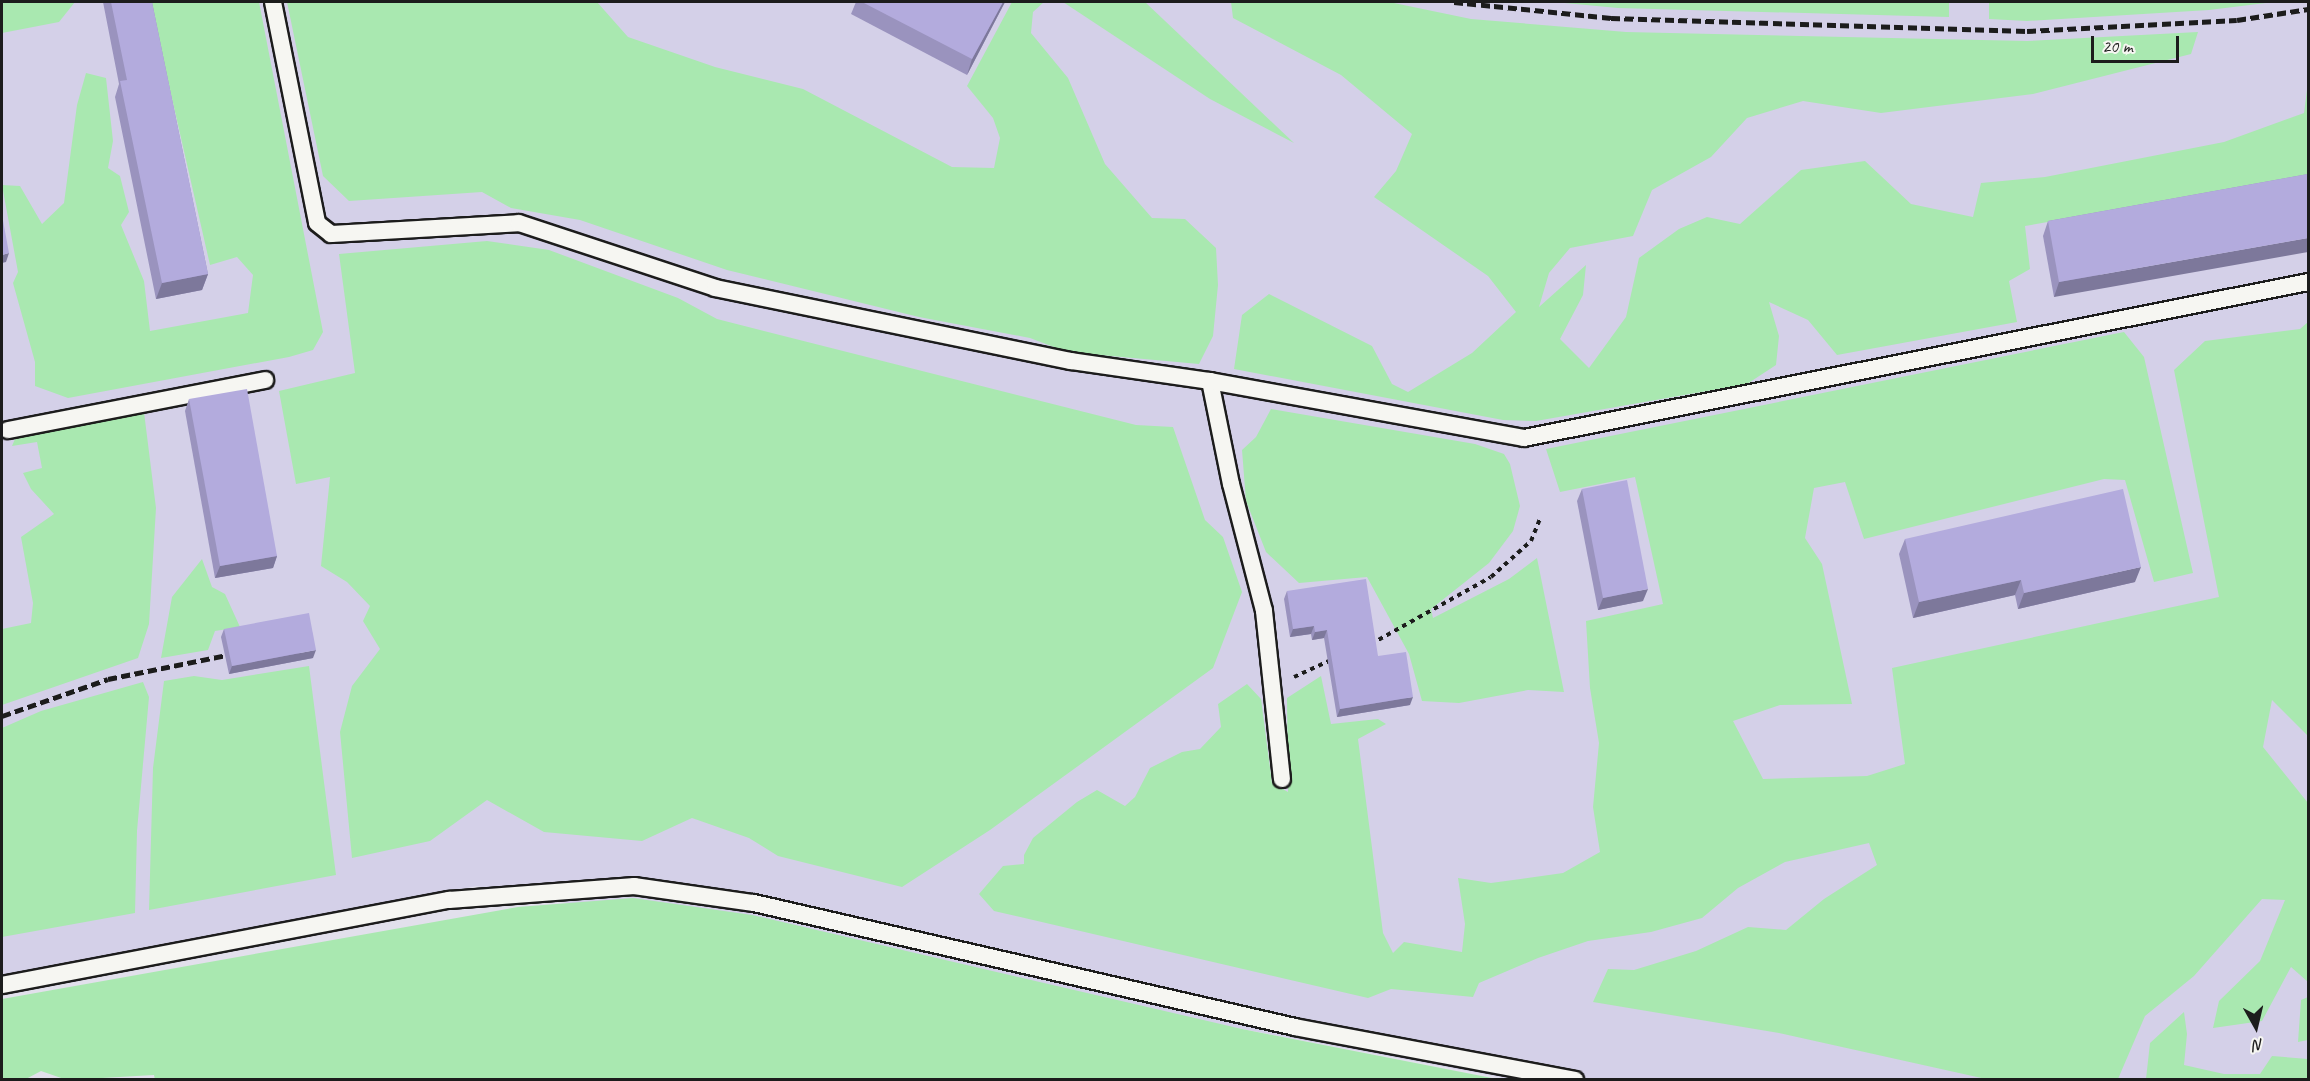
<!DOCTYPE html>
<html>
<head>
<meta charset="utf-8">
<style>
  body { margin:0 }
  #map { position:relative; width:2310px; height:1081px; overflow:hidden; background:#e2e0ec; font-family:Caveat,sans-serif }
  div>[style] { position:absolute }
  .built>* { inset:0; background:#d4d0e8 }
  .green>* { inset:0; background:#a9e8b0 }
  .path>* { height:4px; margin-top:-2px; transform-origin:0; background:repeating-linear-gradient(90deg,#1c1c1c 0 4.5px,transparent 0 9px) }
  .roads { filter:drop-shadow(2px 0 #1c1c1c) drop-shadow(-2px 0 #1c1c1c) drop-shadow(0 2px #1c1c1c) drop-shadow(0 -2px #1c1c1c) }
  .lane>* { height:16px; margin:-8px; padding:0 8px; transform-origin:8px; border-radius:8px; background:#f6f6f2 }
  .rail>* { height:4.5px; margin-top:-2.25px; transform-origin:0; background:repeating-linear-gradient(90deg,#1c1c1c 0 9px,transparent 0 13.5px) }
  .wall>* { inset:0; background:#9a93be }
  .shaded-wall>* { inset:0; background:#7d789b }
  .building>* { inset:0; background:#b3abdd }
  span { translate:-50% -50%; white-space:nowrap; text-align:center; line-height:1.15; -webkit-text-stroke:6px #f6f6f2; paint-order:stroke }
  .frame { position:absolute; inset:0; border:3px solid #1c1c1c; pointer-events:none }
  .north { position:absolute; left:2226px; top:997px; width:60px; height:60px; -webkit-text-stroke:4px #f6f6f2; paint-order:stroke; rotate:172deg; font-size:16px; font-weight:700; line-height:24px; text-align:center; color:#1c1c1c }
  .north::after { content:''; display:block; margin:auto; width:21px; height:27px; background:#1c1c1c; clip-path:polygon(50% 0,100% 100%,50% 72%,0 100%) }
  .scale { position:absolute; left:2091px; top:36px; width:88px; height:27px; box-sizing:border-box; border:3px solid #1c1c1c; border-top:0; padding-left:8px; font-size:18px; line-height:21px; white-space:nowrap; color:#1c1c1c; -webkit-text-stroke:4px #f6f6f2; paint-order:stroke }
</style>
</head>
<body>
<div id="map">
  <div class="built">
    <div style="clip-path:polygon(2px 2px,2308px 2px,2308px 1079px,1510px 1079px,477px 886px,2px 977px)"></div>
  </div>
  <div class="green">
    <div style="clip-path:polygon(2px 2px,75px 2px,59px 22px,2px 33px)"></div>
    <div style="clip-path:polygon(150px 2px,259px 2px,323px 332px,313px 350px,289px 357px,68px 398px,35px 386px,35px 362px,13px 283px,18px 272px,2px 185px,20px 186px,42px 224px,64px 203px,77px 105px,86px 73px,106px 78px,113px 141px,108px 168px,120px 176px,129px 212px,121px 225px,144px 281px,150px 331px,248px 313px,253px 275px,237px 257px,210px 265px)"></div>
    <div style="clip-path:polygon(287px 2px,597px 2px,628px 37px,715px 67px,803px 89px,952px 167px,994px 168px,1000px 138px,993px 118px,967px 86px,1012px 2px,1044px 2px,1033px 12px,1031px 33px,1068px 78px,1105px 164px,1152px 218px,1185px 219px,1216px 248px,1218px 285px,1213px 336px,1199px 364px,1067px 352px,1030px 338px,919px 317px,727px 270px,580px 220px,511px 208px,482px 192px,349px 201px,323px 176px)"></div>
    <div style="clip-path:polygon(1063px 2px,1145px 2px,1294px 143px,1210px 99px)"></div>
    <div style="clip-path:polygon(1231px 2px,1389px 2px,1471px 19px,1626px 32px,2027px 41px,2198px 32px,2191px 54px,2033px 94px,1881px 113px,1803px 101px,1747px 118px,1711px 157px,1652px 190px,1633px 236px,1570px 248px,1549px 273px,1539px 307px,1586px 265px,1583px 295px,1560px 339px,1589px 368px,1626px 317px,1639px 258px,1679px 229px,1707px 217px,1740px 224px,1801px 170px,1865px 161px,1911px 204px,1973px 217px,1981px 183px,2045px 177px,2224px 142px,2304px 113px,2308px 82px,2308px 176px,2025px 226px,2030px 269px,2009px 281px,2017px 322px,1837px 355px,1808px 320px,1769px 302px,1779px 336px,1776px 365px,1747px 384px,1536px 421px,1503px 420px,1234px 369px,1242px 315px,1269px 294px,1372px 346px,1392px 384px,1408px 392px,1472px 353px,1516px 312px,1488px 276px,1374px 197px,1396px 171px,1412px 134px,1341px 75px,1233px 18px)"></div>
    <div style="clip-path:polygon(1554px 2px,1949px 2px,1949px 17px,1618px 8px)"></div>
    <div style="clip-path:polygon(1989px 2px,2274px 2px,2209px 10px,2027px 21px,1989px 19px)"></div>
    <div style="clip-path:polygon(487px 241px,549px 250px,678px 298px,717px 319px,1136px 425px,1173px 427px,1205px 520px,1223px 537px,1242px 592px,1213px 668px,990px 830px,902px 887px,778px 856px,749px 838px,692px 818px,642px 841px,544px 832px,487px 800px,430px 841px,352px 858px,340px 732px,352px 686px,380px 649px,363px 621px,370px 606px,347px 582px,321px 566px,330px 477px,296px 484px,279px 391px,355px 373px,339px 254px)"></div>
    <div style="clip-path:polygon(2308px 322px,2308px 736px,2272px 700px,2263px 747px,2308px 803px,2308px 982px,2291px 967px,2262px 1021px,2213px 1028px,2219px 1001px,2260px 961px,2285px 900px,2262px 899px,2194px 976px,2145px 1016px,2118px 1079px,1986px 1079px,1779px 1033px,1593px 1002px,1608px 969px,1634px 970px,1696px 951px,1748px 927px,1786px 930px,1824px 899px,1877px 865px,1869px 843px,1785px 862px,1738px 888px,1702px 918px,1651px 932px,1588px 941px,1538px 958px,1479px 983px,1473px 997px,1391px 989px,1368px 998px,994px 911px,979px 894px,1003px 866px,1024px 864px,1024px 855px,1033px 838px,1077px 802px,1097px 790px,1125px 806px,1135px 797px,1150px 768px,1182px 752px,1200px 749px,1221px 727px,1218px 704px,1247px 684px,1261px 699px,1272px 783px,1288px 792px,1287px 698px,1321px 676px,1331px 724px,1378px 719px,1386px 724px,1358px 739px,1383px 933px,1393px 953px,1404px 942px,1462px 952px,1465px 924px,1458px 878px,1491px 883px,1563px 873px,1600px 852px,1593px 807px,1599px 743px,1590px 688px,1586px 621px,1663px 604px,1635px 477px,1560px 492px,1546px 449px,2124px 332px,2144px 357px,2193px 573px,2154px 582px,2125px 480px,2104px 479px,1864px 539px,1845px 482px,1814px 488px,1805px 538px,1822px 564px,1852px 704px,1780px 705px,1733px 721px,1763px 779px,1867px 776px,1905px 764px,1892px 668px,2219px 597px,2174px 370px,2205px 341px,2300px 329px)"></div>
    <div style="clip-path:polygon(1271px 409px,1475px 444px,1504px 454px,1510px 464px,1520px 506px,1513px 531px,1489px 563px,1431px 609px,1433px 618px,1509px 579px,1537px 558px,1564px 692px,1528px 690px,1459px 703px,1422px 701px,1409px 654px,1367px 577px,1299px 583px,1266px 552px,1246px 501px,1242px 450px,1256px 437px)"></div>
    <div style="clip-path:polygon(144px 412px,156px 508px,149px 624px,138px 658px,2px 705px,2px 629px,31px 623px,33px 603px,21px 537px,54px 514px,31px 489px,23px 473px,42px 468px,37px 442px,12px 446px,18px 432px)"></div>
    <div style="clip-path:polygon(202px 559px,212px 587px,225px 594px,240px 627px,215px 631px,208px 650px,161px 658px,172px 597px)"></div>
    <div style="clip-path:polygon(309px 666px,336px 875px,149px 910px,153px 768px,164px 681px,194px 676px,222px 680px)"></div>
    <div style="clip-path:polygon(143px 682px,149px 697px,137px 831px,135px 913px,2px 937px,2px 728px,41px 711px)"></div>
    <div style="clip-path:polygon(633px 898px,752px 915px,1242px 1029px,1497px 1079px,155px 1080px,154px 1075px,67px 1080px,41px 1071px,26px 1079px,2px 1079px,2px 999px,518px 907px)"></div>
    <div style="clip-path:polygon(2308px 997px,2308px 1040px,2298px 1042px,2301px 1000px)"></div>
    <div style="clip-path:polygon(2184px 1012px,2187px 1034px,2184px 1065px,2224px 1074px,2260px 1074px,2272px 1056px,2308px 1059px,2308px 1079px,2146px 1079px,2150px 1043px)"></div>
  </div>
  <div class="path">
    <div style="left:1371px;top:644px;width:137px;rotate:-29.2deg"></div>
    <div style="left:1491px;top:577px;width:54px;rotate:-42deg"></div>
    <div style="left:1531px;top:541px;width:24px;rotate:-68deg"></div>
    <div style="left:1294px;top:677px;width:41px;rotate:-24.7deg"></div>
  </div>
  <div class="roads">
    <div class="lane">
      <div style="left:273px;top:2px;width:225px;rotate:78.7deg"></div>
      <div style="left:317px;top:223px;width:18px;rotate:38deg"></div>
      <div style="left:331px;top:234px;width:188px;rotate:-3.3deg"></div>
      <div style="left:519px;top:223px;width:206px;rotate:18.3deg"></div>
      <div style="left:715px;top:288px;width:363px;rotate:11.6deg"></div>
      <div style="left:1071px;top:361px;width:140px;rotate:8.2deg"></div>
      <div style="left:1210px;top:381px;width:105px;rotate:78.5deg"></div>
      <div style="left:1231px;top:484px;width:131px;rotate:75.4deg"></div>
      <div style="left:1264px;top:611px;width:169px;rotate:83.9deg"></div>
      <div style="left:1210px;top:381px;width:319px;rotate:10.3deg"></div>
      <div style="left:1524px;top:438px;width:799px;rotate:-11.25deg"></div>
      <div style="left:8px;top:430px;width:262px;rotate:-11deg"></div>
      <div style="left:2px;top:985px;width:455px;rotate:-10.8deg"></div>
      <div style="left:449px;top:900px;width:186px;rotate:-4.3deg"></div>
      <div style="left:634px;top:886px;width:121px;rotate:8.1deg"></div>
      <div style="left:754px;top:903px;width:555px;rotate:12.91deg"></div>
      <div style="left:1295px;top:1027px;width:285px;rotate:10.7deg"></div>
    </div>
  </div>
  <div class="rail">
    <div style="left:1454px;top:2px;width:158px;rotate:5.8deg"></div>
    <div style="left:1611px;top:18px;width:416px;rotate:1.8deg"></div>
    <div style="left:2027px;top:31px;width:210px;rotate:-3deg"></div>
    <div style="left:2237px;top:20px;width:72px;rotate:-8.8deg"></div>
    <div style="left:2px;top:716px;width:112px;rotate:-19.2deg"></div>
    <div style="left:108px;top:679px;width:137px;rotate:-11.4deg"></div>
  </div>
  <div class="wall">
    <div style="clip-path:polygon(103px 2px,152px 2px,208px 274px,202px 290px,156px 299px,115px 97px,119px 84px)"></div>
    <div style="clip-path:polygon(856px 2px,1005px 2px,967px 75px,851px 14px)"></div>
    <div style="clip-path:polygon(2308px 174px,2054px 297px,2043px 236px,2048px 221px)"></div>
    <div style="clip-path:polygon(189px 399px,277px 556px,273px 568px,215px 578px,185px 411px)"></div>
    <div style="clip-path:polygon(1582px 489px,1643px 601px,1598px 610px,1577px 501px)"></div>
    <div style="clip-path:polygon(1905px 539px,2135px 582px,2018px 609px,2015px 595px,1913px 618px,1899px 554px)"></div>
    <div style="clip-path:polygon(1287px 591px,1378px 656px,1410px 705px,1337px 717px,1324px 638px,1312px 640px,1311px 634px,1290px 637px,1284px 599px)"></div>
    <div style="clip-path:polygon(224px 629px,313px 658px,229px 674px,221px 637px)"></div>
  </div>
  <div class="shaded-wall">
    <div style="clip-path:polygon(1003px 2px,1005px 2px,967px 75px,972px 59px)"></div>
    <div style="clip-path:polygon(2308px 238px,2308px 252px,2054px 297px,2059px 282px)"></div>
    <div style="clip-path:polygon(9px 253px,6px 262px,2px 263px,2px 255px)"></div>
    <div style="clip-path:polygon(208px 274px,202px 290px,156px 299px,162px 283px)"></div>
    <div style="clip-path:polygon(277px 556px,273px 568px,215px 578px,220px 566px)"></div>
    <div style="clip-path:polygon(2141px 567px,2135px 582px,2018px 609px,2024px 593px)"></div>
    <div style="clip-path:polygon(2021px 580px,2015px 595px,1913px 618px,1919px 602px)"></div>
    <div style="clip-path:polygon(1648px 589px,1643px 601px,1598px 610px,1603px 598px)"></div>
    <div style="clip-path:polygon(1314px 626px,1311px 634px,1290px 637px,1293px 629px)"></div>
    <div style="clip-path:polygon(1327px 630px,1324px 638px,1312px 640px,1315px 632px)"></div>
    <div style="clip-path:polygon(316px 650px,313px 658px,229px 674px,232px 666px)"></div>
    <div style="clip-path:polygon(1413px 697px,1410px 705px,1337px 717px,1340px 709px)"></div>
  </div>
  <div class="building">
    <div style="clip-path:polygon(111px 2px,152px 2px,208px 274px,162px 283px,120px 81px,127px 80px)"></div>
    <div style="clip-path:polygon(862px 2px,1003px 2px,972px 59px)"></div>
    <div style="clip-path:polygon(2308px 174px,2308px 238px,2059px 282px,2048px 221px)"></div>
    <div style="clip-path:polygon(2px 215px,9px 253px,2px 255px)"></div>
    <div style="clip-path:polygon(247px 389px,277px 556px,220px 566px,189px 399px)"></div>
    <div style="clip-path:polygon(1627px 480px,1648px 589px,1603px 598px,1582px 489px)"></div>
    <div style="clip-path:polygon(2123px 489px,2141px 567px,2024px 593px,2021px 580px,1919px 602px,1905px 539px)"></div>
    <div style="clip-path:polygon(1366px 579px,1378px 656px,1406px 652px,1413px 697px,1340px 709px,1327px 630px,1315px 632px,1314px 626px,1293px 629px,1287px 591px)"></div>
    <div style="clip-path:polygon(309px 613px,316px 650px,232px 666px,224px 629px)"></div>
  </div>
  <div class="frame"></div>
  <div class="north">N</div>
  <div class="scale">20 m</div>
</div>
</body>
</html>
